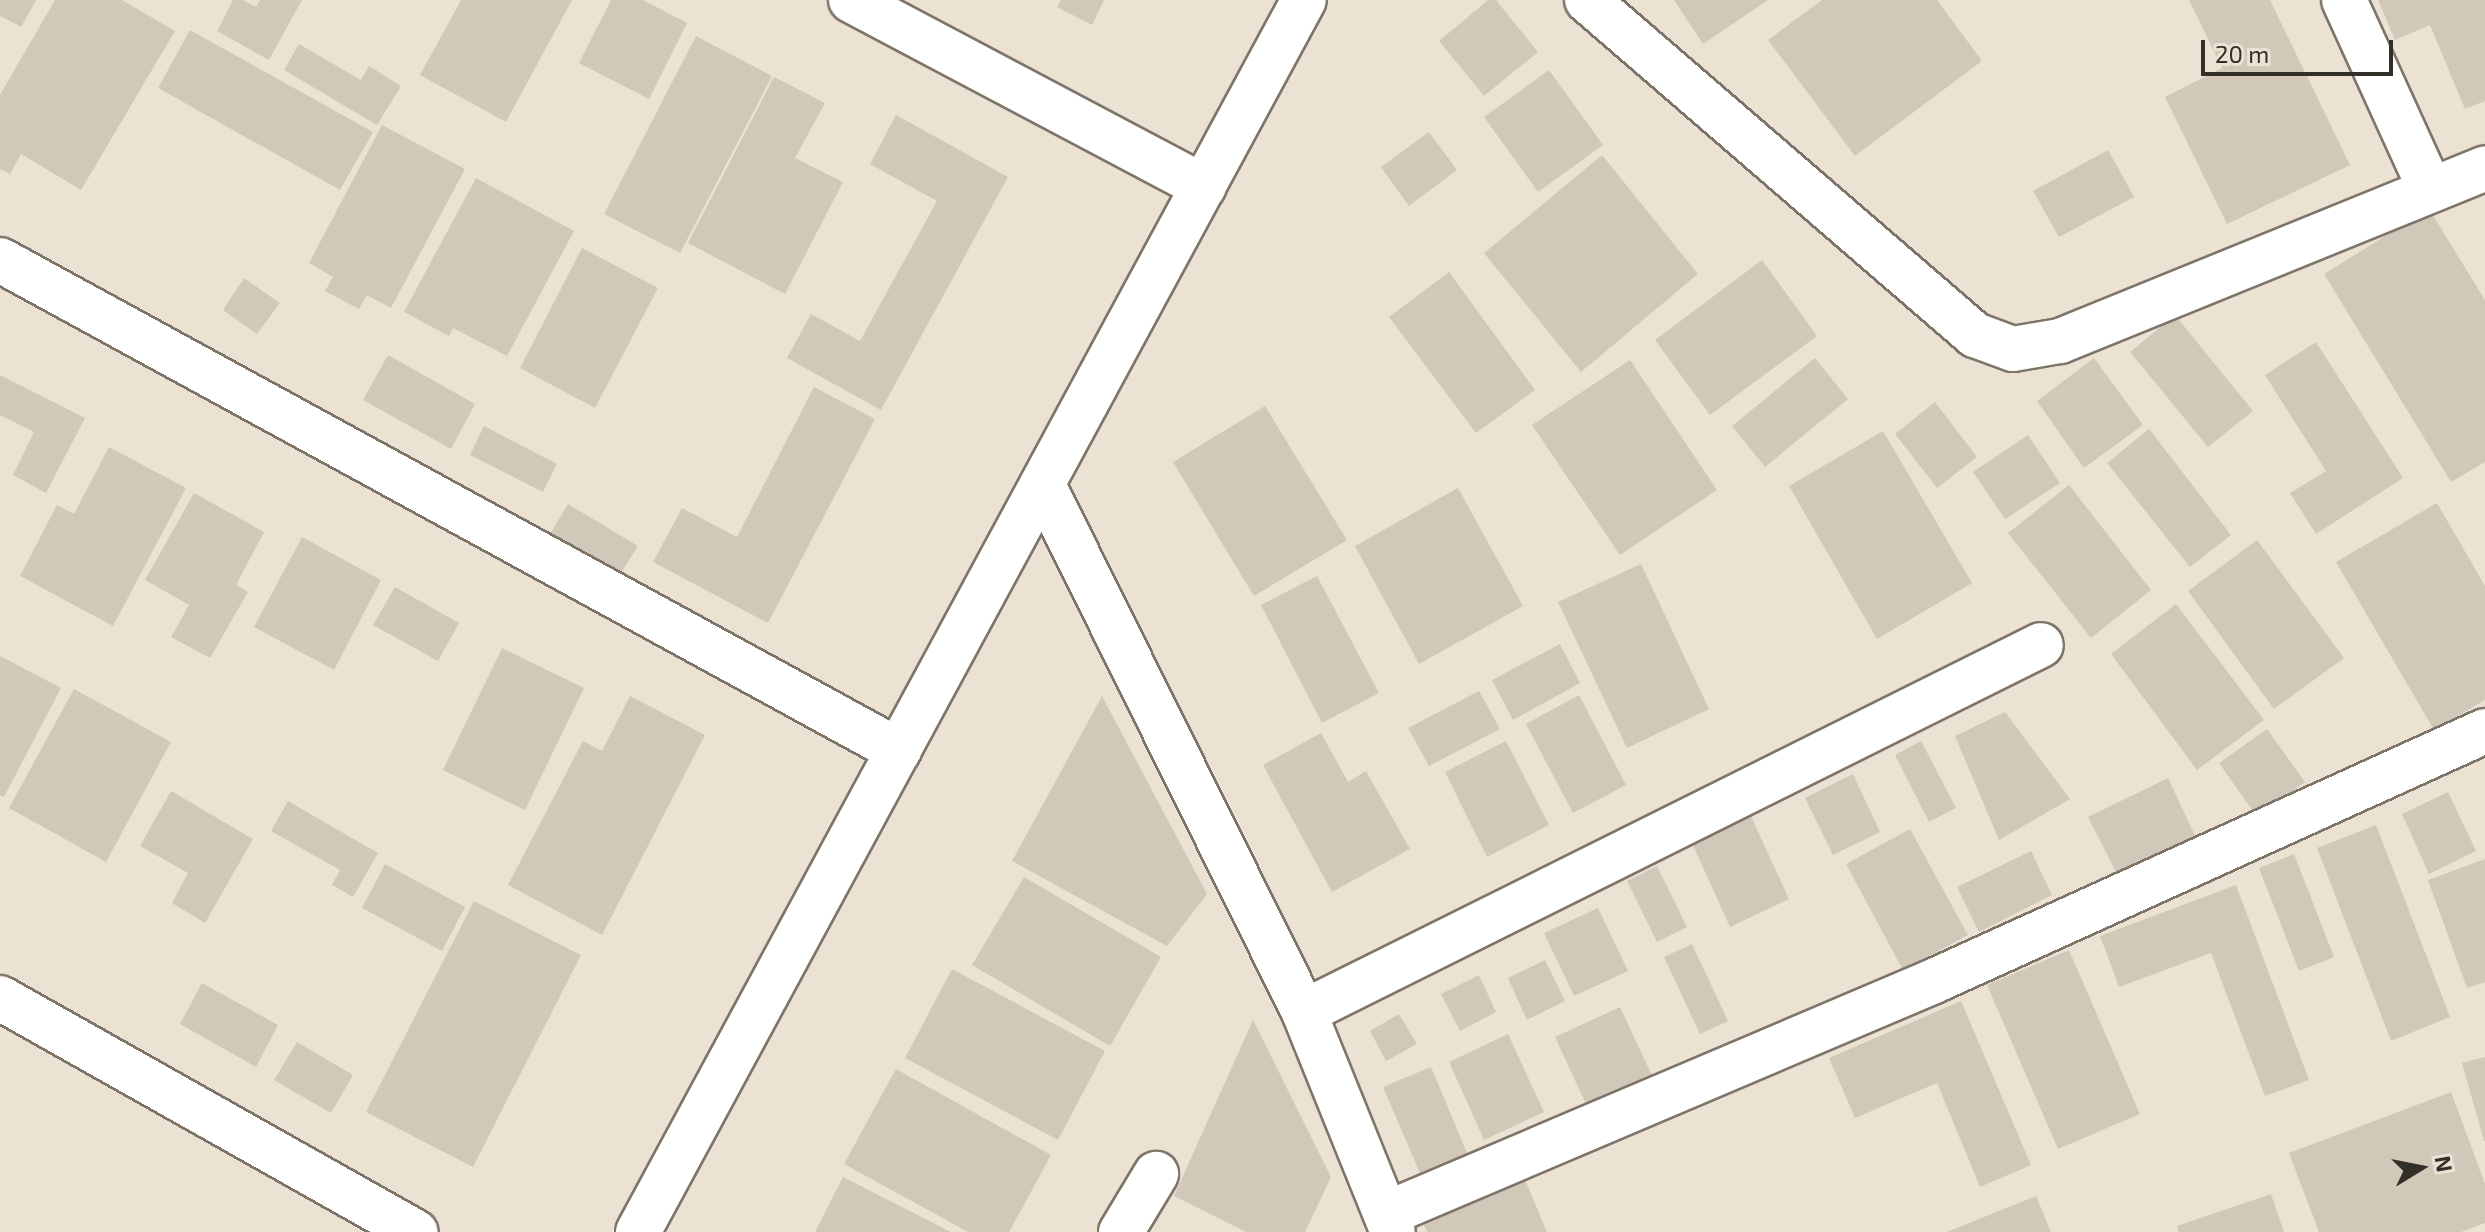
<!DOCTYPE html>
<html>
<head>
<meta charset="utf-8">
<style>
  body { margin:0 }
  #map { position:relative; width:2485px; height:1232px; overflow:hidden; background:#ece2d3; font-family:"Exo 2",sans-serif }
  div>[style] { position:absolute }
  .building>* { inset:0; background:#d2c8ba }
  .roads { filter:drop-shadow(2px 0 #7e7568) drop-shadow(-2px 0 #7e7568) drop-shadow(0 2px #7e7568) drop-shadow(0 -2px #7e7568) }
  .street>* { height:44px; margin:-22px; padding:0 22px; transform-origin:22px; border-radius:22px; background:#fff }
  span { translate:-50% -50%; white-space:nowrap; text-align:center; line-height:1.15; -webkit-text-stroke:6px #ece2d3; paint-order:stroke }
  .north { position:absolute; left:2381px; top:1128px; width:80px; height:80px; -webkit-text-stroke:6px #ece2d3; paint-order:stroke; rotate:80deg; font-size:22px; font-weight:700; line-height:32px; text-align:center; color:#322e28 }
  .north::after { content:''; display:block; margin:auto; width:28px; height:36px; background:#322e28; clip-path:polygon(50% 0,100% 100%,50% 72%,0 100%) }
  .scale { position:absolute; left:2201px; top:40px; width:192px; height:36px; box-sizing:border-box; border:4px solid #322e28; border-top:0; padding-left:10px; font-size:24px; line-height:28px; white-space:nowrap; color:#322e28; -webkit-text-stroke:6px #ece2d3; paint-order:stroke }
</style>
</head>
<body>
<div id="map">
  <div class="building">
    <div style="clip-path:polygon(0 0,36px 0,21px 27px,0 16px)"></div>
    <div style="clip-path:polygon(55px 0,122px 0,175px 31px,81px 190px,21px 154px,10px 174px,0 169px,0 95px)"></div>
    <div style="clip-path:polygon(233px 0,243px 0,256px 7px,260px 0,302px 0,269px 60px,217px 31px)"></div>
    <div style="clip-path:polygon(461px 0,572px 0,506px 122px,420px 75px)"></div>
    <div style="clip-path:polygon(611px 0,643px 0,687px 23px,649px 99px,579px 63px)"></div>
    <div style="clip-path:polygon(1061px 0,1104px 0,1092px 25px,1057px 7px)"></div>
    <div style="clip-path:polygon(1488px 0,1496px 0,1538px 52px,1484px 96px,1439px 41px)"></div>
    <div style="clip-path:polygon(1674px 0,1768px 0,1703px 44px)"></div>
    <div style="clip-path:polygon(1822px 0,1937px 0,1982px 61px,1855px 156px,1768px 40px)"></div>
    <div style="clip-path:polygon(2189px 0,2270px 0,2350px 165px,2227px 224px,2165px 97px,2222px 68px)"></div>
    <div style="clip-path:polygon(2378px 0,2485px 0,2485px 101px,2465px 109px,2430px 25px,2395px 40px)"></div>
    <div style="clip-path:polygon(190px 30px,373px 132px,340px 190px,158px 88px)"></div>
    <div style="clip-path:polygon(696px 36px,772px 76px,680px 253px,604px 214px)"></div>
    <div style="clip-path:polygon(299px 44px,361px 80px,369px 66px,401px 86px,377px 125px,284px 70px)"></div>
    <div style="clip-path:polygon(1549px 70px,1603px 145px,1538px 192px,1484px 117px)"></div>
    <div style="clip-path:polygon(774px 77px,825px 103px,795px 158px,843px 182px,785px 294px,688px 243px)"></div>
    <div style="clip-path:polygon(896px 115px,1008px 177px,881px 410px,787px 358px,811px 314px,860px 341px,937px 201px,870px 164px)"></div>
    <div style="clip-path:polygon(382px 125px,465px 169px,391px 308px,367px 295px,359px 309px,325px 291px,333px 277px,309px 263px)"></div>
    <div style="clip-path:polygon(1429px 132px,1457px 170px,1409px 206px,1381px 167px)"></div>
    <div style="clip-path:polygon(2108px 150px,2134px 197px,2059px 237px,2033px 191px)"></div>
    <div style="clip-path:polygon(1602px 155px,1698px 274px,1581px 372px,1484px 253px)"></div>
    <div style="clip-path:polygon(476px 178px,574px 231px,507px 356px,453px 328px,449px 336px,404px 312px)"></div>
    <div style="clip-path:polygon(2429px 209px,2485px 300px,2485px 462px,2451px 482px,2324px 274px)"></div>
    <div style="clip-path:polygon(582px 248px,658px 288px,595px 408px,520px 368px)"></div>
    <div style="clip-path:polygon(1762px 260px,1817px 336px,1710px 415px,1655px 340px)"></div>
    <div style="clip-path:polygon(1449px 272px,1535px 390px,1476px 433px,1389px 317px)"></div>
    <div style="clip-path:polygon(244px 278px,280px 303px,257px 334px,223px 310px)"></div>
    <div style="clip-path:polygon(2175px 315px,2253px 411px,2208px 447px,2130px 352px)"></div>
    <div style="clip-path:polygon(2316px 342px,2403px 478px,2316px 534px,2290px 493px,2326px 471px,2265px 375px)"></div>
    <div style="clip-path:polygon(388px 355px,475px 404px,451px 449px,363px 400px)"></div>
    <div style="clip-path:polygon(1815px 358px,1848px 399px,1765px 467px,1732px 426px)"></div>
    <div style="clip-path:polygon(2094px 358px,2143px 425px,2084px 468px,2037px 401px)"></div>
    <div style="clip-path:polygon(1630px 360px,1717px 490px,1620px 555px,1532px 425px)"></div>
    <div style="clip-path:polygon(0 375px,85px 418px,46px 493px,13px 475px,34px 432px,0 415px)"></div>
    <div style="clip-path:polygon(814px 387px,875px 419px,768px 623px,653px 562px,682px 508px,737px 537px)"></div>
    <div style="clip-path:polygon(1935px 402px,1977px 457px,1937px 488px,1895px 434px)"></div>
    <div style="clip-path:polygon(1265px 406px,1347px 540px,1254px 596px,1173px 462px)"></div>
    <div style="clip-path:polygon(484px 426px,557px 464px,543px 492px,470px 455px)"></div>
    <div style="clip-path:polygon(2149px 429px,2231px 535px,2190px 567px,2107px 463px)"></div>
    <div style="clip-path:polygon(1883px 431px,1972px 583px,1877px 639px,1789px 486px)"></div>
    <div style="clip-path:polygon(2028px 435px,2060px 483px,2005px 519px,1973px 472px)"></div>
    <div style="clip-path:polygon(109px 447px,186px 488px,113px 626px,20px 576px,57px 505px,74px 514px)"></div>
    <div style="clip-path:polygon(2069px 485px,2151px 590px,2091px 638px,2008px 533px)"></div>
    <div style="clip-path:polygon(1458px 488px,1523px 606px,1419px 664px,1355px 546px)"></div>
    <div style="clip-path:polygon(194px 493px,264px 532px,236px 585px,248px 592px,210px 658px,171px 637px,189px 605px,145px 580px)"></div>
    <div style="clip-path:polygon(2437px 503px,2485px 586px,2485px 700px,2434px 730px,2336px 562px)"></div>
    <div style="clip-path:polygon(568px 504px,638px 546px,618px 578px,549px 536px)"></div>
    <div style="clip-path:polygon(302px 537px,381px 580px,334px 670px,254px 627px)"></div>
    <div style="clip-path:polygon(2257px 540px,2344px 658px,2274px 709px,2188px 591px)"></div>
    <div style="clip-path:polygon(1641px 564px,1709px 709px,1627px 748px,1558px 602px)"></div>
    <div style="clip-path:polygon(1317px 576px,1379px 693px,1322px 723px,1261px 605px)"></div>
    <div style="clip-path:polygon(395px 587px,459px 623px,438px 661px,373px 625px)"></div>
    <div style="clip-path:polygon(2176px 604px,2264px 720px,2197px 770px,2111px 654px)"></div>
    <div style="clip-path:polygon(1560px 644px,1580px 683px,1513px 720px,1492px 680px)"></div>
    <div style="clip-path:polygon(502px 648px,584px 688px,525px 810px,443px 770px)"></div>
    <div style="clip-path:polygon(0 656px,61px 688px,4px 797px,0 795px)"></div>
    <div style="clip-path:polygon(74px 689px,171px 742px,106px 862px,9px 808px)"></div>
    <div style="clip-path:polygon(1479px 691px,1500px 729px,1429px 766px,1408px 728px)"></div>
    <div style="clip-path:polygon(1579px 695px,1626px 785px,1573px 813px,1526px 724px)"></div>
    <div style="clip-path:polygon(630px 696px,705px 735px,602px 935px,508px 885px,583px 741px,602px 751px)"></div>
    <div style="clip-path:polygon(1102px 696px,1207px 894px,1167px 946px,1012px 861px)"></div>
    <div style="clip-path:polygon(2005px 712px,2070px 799px,1999px 840px,1955px 736px)"></div>
    <div style="clip-path:polygon(2267px 729px,2305px 782px,2257px 817px,2219px 763px)"></div>
    <div style="clip-path:polygon(1321px 733px,1348px 782px,1366px 771px,1410px 849px,1332px 892px,1263px 765px)"></div>
    <div style="clip-path:polygon(1506px 741px,1549px 825px,1487px 857px,1445px 772px)"></div>
    <div style="clip-path:polygon(1921px 741px,1956px 808px,1929px 822px,1895px 755px)"></div>
    <div style="clip-path:polygon(1853px 774px,1880px 832px,1833px 855px,1805px 798px)"></div>
    <div style="clip-path:polygon(2168px 778px,2197px 840px,2119px 878px,2088px 817px)"></div>
    <div style="clip-path:polygon(171px 791px,253px 839px,205px 923px,172px 903px,188px 873px,140px 846px)"></div>
    <div style="clip-path:polygon(2448px 792px,2476px 851px,2429px 874px,2402px 814px)"></div>
    <div style="clip-path:polygon(288px 801px,378px 853px,353px 897px,332px 885px,340px 870px,271px 831px)"></div>
    <div style="clip-path:polygon(1750px 814px,1789px 899px,1730px 927px,1691px 841px)"></div>
    <div style="clip-path:polygon(2376px 825px,2450px 1017px,2391px 1041px,2317px 848px)"></div>
    <div style="clip-path:polygon(1910px 829px,1968px 935px,1903px 970px,1846px 864px)"></div>
    <div style="clip-path:polygon(2031px 851px,2052px 895px,1979px 932px,1957px 887px)"></div>
    <div style="clip-path:polygon(2294px 854px,2334px 957px,2299px 971px,2259px 868px)"></div>
    <div style="clip-path:polygon(2485px 859px,2485px 982px,2467px 988px,2428px 880px)"></div>
    <div style="clip-path:polygon(385px 864px,465px 907px,442px 951px,362px 908px)"></div>
    <div style="clip-path:polygon(1657px 866px,1687px 927px,1657px 942px,1627px 881px)"></div>
    <div style="clip-path:polygon(1024px 877px,1161px 957px,1110px 1046px,972px 965px)"></div>
    <div style="clip-path:polygon(2236px 885px,2309px 1080px,2265px 1096px,2211px 953px,2119px 987px,2100px 936px)"></div>
    <div style="clip-path:polygon(474px 901px,581px 955px,473px 1167px,366px 1112px)"></div>
    <div style="clip-path:polygon(1598px 908px,1628px 971px,1574px 996px,1544px 933px)"></div>
    <div style="clip-path:polygon(1692px 944px,1728px 1021px,1700px 1034px,1664px 957px)"></div>
    <div style="clip-path:polygon(2069px 950px,2140px 1114px,2058px 1149px,1987px 985px)"></div>
    <div style="clip-path:polygon(1545px 960px,1565px 1001px,1527px 1020px,1508px 978px)"></div>
    <div style="clip-path:polygon(952px 969px,1105px 1051px,1058px 1140px,905px 1058px)"></div>
    <div style="clip-path:polygon(1479px 975px,1496px 1012px,1460px 1031px,1441px 994px)"></div>
    <div style="clip-path:polygon(202px 983px,278px 1025px,256px 1067px,180px 1024px)"></div>
    <div style="clip-path:polygon(1961px 1001px,2031px 1165px,1980px 1187px,1937px 1083px,1855px 1118px,1829px 1058px)"></div>
    <div style="clip-path:polygon(1620px 1007px,1656px 1084px,1591px 1115px,1555px 1037px)"></div>
    <div style="clip-path:polygon(1399px 1014px,1417px 1044px,1386px 1061px,1370px 1031px)"></div>
    <div style="clip-path:polygon(1253px 1020px,1331px 1177px,1305px 1232px,1246px 1232px,1174px 1196px)"></div>
    <div style="clip-path:polygon(1508px 1034px,1544px 1112px,1484px 1140px,1449px 1062px)"></div>
    <div style="clip-path:polygon(297px 1042px,353px 1075px,331px 1113px,274px 1080px)"></div>
    <div style="clip-path:polygon(2485px 1057px,2485px 1141px,2484px 1141px,2462px 1063px)"></div>
    <div style="clip-path:polygon(1431px 1067px,1467px 1153px,1420px 1173px,1383px 1087px)"></div>
    <div style="clip-path:polygon(896px 1069px,1051px 1155px,1009px 1232px,968px 1232px,844px 1164px)"></div>
    <div style="clip-path:polygon(2451px 1092px,2485px 1184px,2485px 1223px,2461px 1232px,2319px 1232px,2289px 1153px)"></div>
    <div style="clip-path:polygon(1523px 1175px,1547px 1232px,1427px 1232px,1421px 1219px)"></div>
    <div style="clip-path:polygon(843px 1177px,951px 1232px,815px 1232px)"></div>
    <div style="clip-path:polygon(2271px 1194px,2284px 1232px,2179px 1232px,2177px 1226px)"></div>
    <div style="clip-path:polygon(2036px 1196px,2051px 1232px,1947px 1232px)"></div>
  </div>
  <div class="roads">
    <div class="street">
      <div style="left:851px;top:0;width:399px;rotate:27.9deg"></div>
      <div style="left:1587px;top:0;width:513px;rotate:40.81deg"></div>
      <div style="left:1975px;top:335px;width:40px;rotate:20.2deg"></div>
      <div style="left:2013px;top:349px;width:48px;rotate:-9.7deg"></div>
      <div style="left:2060px;top:341px;width:459px;rotate:-22.1deg"></div>
      <div style="left:2344px;top:0;width:208px;rotate:65.5deg"></div>
      <div style="left:0;top:260px;width:1024px;rotate:28.64deg"></div>
      <div style="left:1043px;top:485px;width:588px;rotate:63.65deg"></div>
      <div style="left:1304px;top:1012px;width:237px;rotate:68deg"></div>
      <div style="left:0;top:998px;width:477px;rotate:29.4deg"></div>
      <div style="left:1304px;top:1012px;width:823px;rotate:-26.47deg"></div>
      <div style="left:1386px;top:1214px;width:595px;rotate:-23.03deg"></div>
      <div style="left:1934px;top:981px;width:605px;rotate:-24.4deg"></div>
      <div style="left:638px;top:1232px;width:1400px;rotate:-61.61deg"></div>
      <div style="left:1121px;top:1232px;width:68px;rotate:-58.9deg"></div>
    </div>
  </div>
  <div class="north">N</div>
  <div class="scale">20 m</div>
</div>
</body>
</html>
